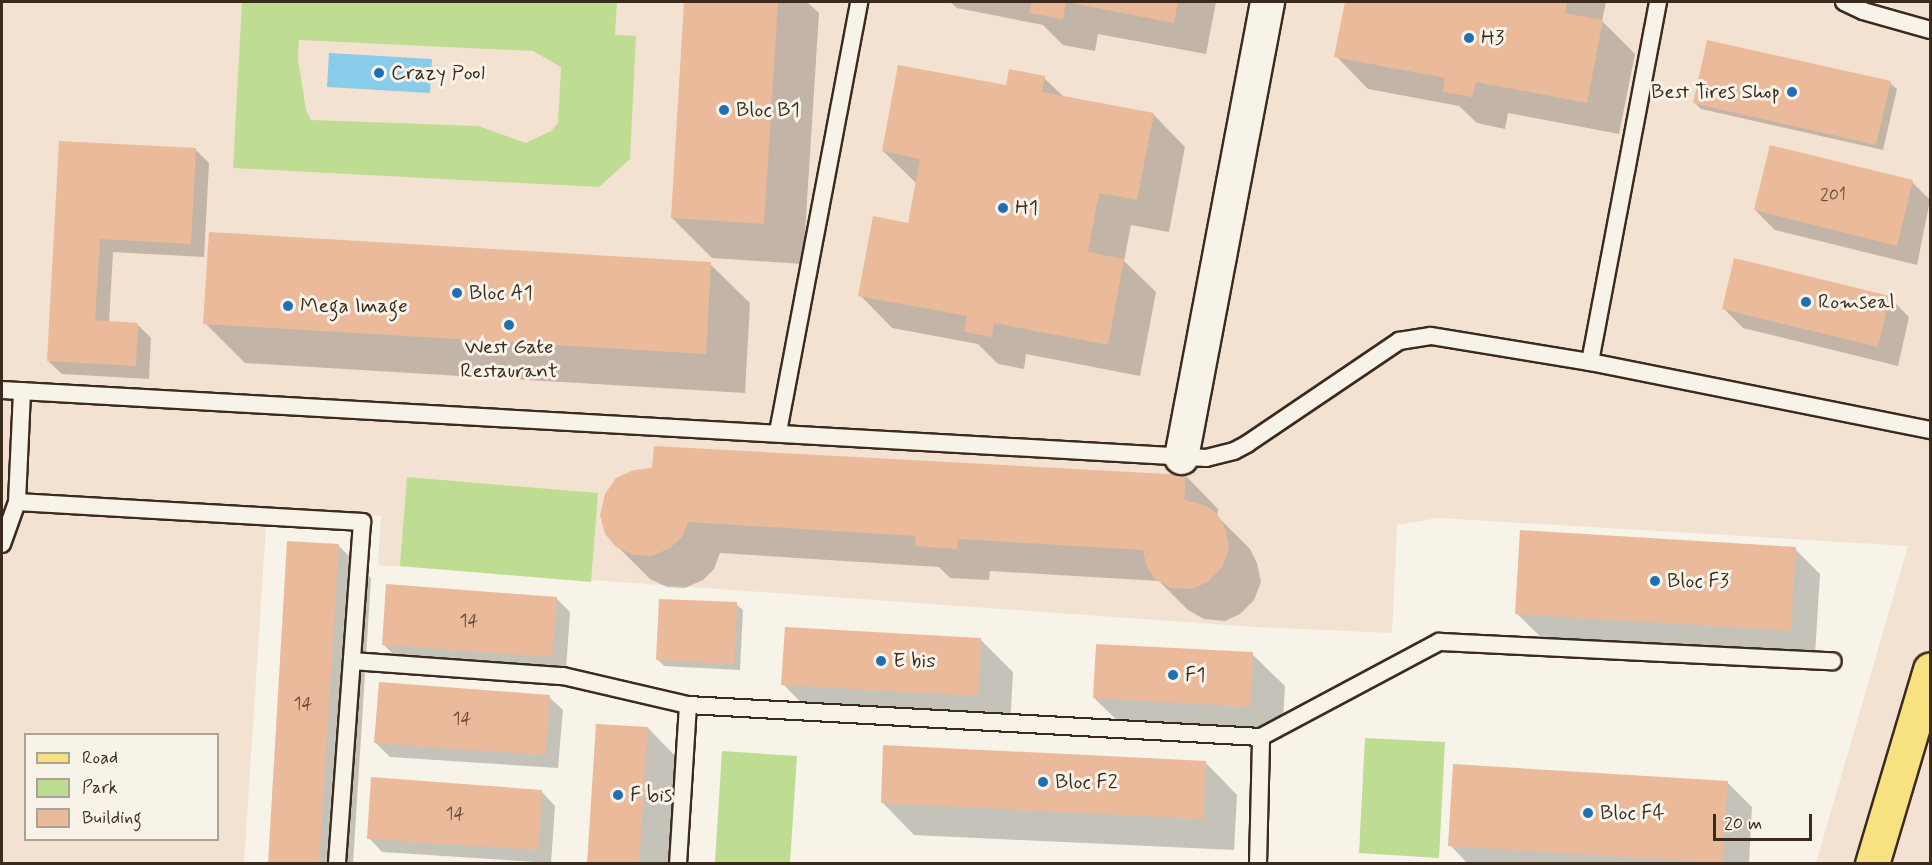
<!DOCTYPE html>
<html>
<head>
<meta charset="utf-8">
<style>
  body { margin:0 }
  #map { position:relative; width:1932px; height:865px; overflow:hidden; background:#f7f3e8; font-family:Mynerve,sans-serif }
  div>[style] { position:absolute }
  .built>* { inset:0; background:#f3e2d1 }
  .green>* { inset:0; background:#bfdc93 }
  .water>* { inset:0; background:#89ccea }
  .shadow>* { inset:0; background:#0003 }
  .building>* { inset:0; background:#eaba9a }
  .roads { filter:drop-shadow(2px 0 #3b2a1e) drop-shadow(-2px 0 #3b2a1e) drop-shadow(0 2px #3b2a1e) drop-shadow(0 -2px #3b2a1e) }
  .lane>* { height:16px; margin:-8px; padding:0 8px; transform-origin:8px; border-radius:8px; background:#f7f3e8 }
  .street>* { height:33px; margin:-16.5px; padding:0 16.5px; transform-origin:16.5px; border-radius:16.5px; background:#f7f3e8 }
  .primary>* { height:33px; margin:-16.5px; padding:0 16.5px; transform-origin:16.5px; border-radius:16.5px; background:#f8e181 }
  .dots>* { width:16px; height:16px; translate:-50% -50%; box-sizing:border-box; border:3px solid #f7f3e8; border-radius:50% }
  span { translate:-50% -50%; white-space:nowrap; text-align:center; line-height:1.15; -webkit-text-stroke:6px #f7f3e8; paint-order:stroke }
  .number-label { font-size:18px; color:#674e3d }
  .number-label span { -webkit-text-stroke-width:0 }
  .poi-label { font-size:21px; color:#3b2a1e }
  .left { translate:0 -50%; text-align:left }
  .right { translate:-100% -50%; text-align:right }
  .frame { position:absolute; inset:0; border:3px solid #3b2a1e; pointer-events:none }
  .legend { position:absolute; left:24px; top:733px; width:195px; height:108px; box-sizing:border-box; background:#f7f3e8; border:2px solid #aca397; margin:0; padding:8px 10px; list-style:none; font-size:18px; color:#3b2a1e }
  .legend li { display:flex; align-items:center; gap:12px; height:30px }
  .legend b { width:30px; border:2px solid #aca397 }
  .scale { position:absolute; left:1713px; top:814px; width:99px; height:27px; box-sizing:border-box; border:3px solid #3b2a1e; border-top:0; padding-left:8px; font-size:18px; line-height:21px; white-space:nowrap; color:#3b2a1e; -webkit-text-stroke:4px #f7f3e8; paint-order:stroke }
</style>
</head>
<body>
<div id="map">
  <div class="built">
    <div style="clip-path:polygon(evenodd,2px 2px,1930px 2px,1930px 863px,1816px 863px,1908px 546px,1438px 518px,1397px 525px,1392px 633px,1256px 627px,378px 565px,381px 516px,267px 510px,244px 863px,2px 864px,2px 2px,26px 734px,218px 734px,218px 840px,26px 840px,26px 734px)"></div>
  </div>
  <div class="green">
    <div style="clip-path:polygon(evenodd,242px 2px,617px 2px,615px 35px,636px 36px,630px 159px,599px 187px,233px 168px,242px 2px,299px 40px,533px 51px,561px 67px,558px 123px,551px 131px,526px 143px,478px 126px,311px 120px,306px 110px,298px 59px,299px 40px)"></div>
    <div style="clip-path:polygon(407px 477px,598px 493px,591px 582px,400px 566px)"></div>
    <div style="clip-path:polygon(1365px 738px,1445px 742px,1439px 858px,1359px 853px)"></div>
    <div style="clip-path:polygon(722px 751px,797px 756px,790px 863px,715px 862px)"></div>
  </div>
  <div class="water">
    <div style="clip-path:polygon(329px 53px,432px 59px,430px 93px,327px 87px)"></div>
  </div>
  <div class="shadow">
    <div style="clip-path:polygon(686px 2px,807px 2px,819px 13px,803px 264px,712px 258px,672px 218px)"></div>
    <div style="clip-path:polygon(950px 2px,1216px 2px,1206px 54px,1098px 34px,1095px 51px,1063px 45px,1043px 25px,957px 8px)"></div>
    <div style="clip-path:polygon(1346px 2px,1606px 2px,1602px 21px,1635px 54px,1619px 134px,1508px 113px,1505px 129px,1477px 123px,1459px 106px,1368px 89px,1336px 56px)"></div>
    <div style="clip-path:polygon(1044px 78px,1064px 97px,1153px 114px,1185px 147px,1169px 232px,1131px 225px,1124px 261px,1156px 292px,1140px 376px,1026px 354px,1024px 369px,998px 364px,978px 344px,892px 328px,860px 295px,909px 225px,916px 183px,883px 151px,1007px 87px)"></div>
    <div style="clip-path:polygon(1890px 83px,1897px 89px,1883px 150px,1701px 109px,1695px 103px)"></div>
    <div style="clip-path:polygon(60px 142px,195px 149px,209px 163px,204px 257px,113px 252px,109px 323px,138px 325px,151px 338px,149px 379px,62px 374px,48px 361px)"></div>
    <div style="clip-path:polygon(1912px 182px,1930px 200px,1917px 265px,1775px 230px,1755px 210px)"></div>
    <div style="clip-path:polygon(710px 264px,750px 303px,745px 393px,245px 363px,205px 323px)"></div>
    <div style="clip-path:polygon(1889px 297px,1909px 317px,1898px 366px,1743px 328px,1723px 308px)"></div>
    <div style="clip-path:polygon(1186px 476px,1218px 509px,1217px 516px,1250px 549px,1257px 563px,1261px 582px,1254px 600px,1240px 614px,1225px 621px,1204px 619px,1188px 610px,1159px 581px,990px 571px,989px 580px,950px 578px,939px 567px,720px 553px,714px 569px,703px 580px,685px 588px,667px 587px,650px 579px,617px 546px,601px 515px)"></div>
    <div style="clip-path:polygon(338px 545px,371px 578px,353px 864px,269px 864px)"></div>
    <div style="clip-path:polygon(1795px 549px,1820px 574px,1815px 655px,1542px 638px,1516px 613px)"></div>
    <div style="clip-path:polygon(556px 598px,570px 612px,566px 670px,397px 658px,383px 644px)"></div>
    <div style="clip-path:polygon(736px 604px,743px 610px,740px 670px,664px 666px,657px 659px)"></div>
    <div style="clip-path:polygon(980px 639px,1013px 672px,1010px 728px,815px 717px,783px 684px)"></div>
    <div style="clip-path:polygon(1252px 654px,1285px 686px,1282px 739px,1127px 730px,1094px 698px)"></div>
    <div style="clip-path:polygon(549px 697px,563px 710px,558px 768px,390px 757px,376px 743px)"></div>
    <div style="clip-path:polygon(648px 728px,680px 761px,673px 864px,589px 864px)"></div>
    <div style="clip-path:polygon(1205px 762px,1237px 795px,1234px 850px,914px 835px,882px 802px)"></div>
    <div style="clip-path:polygon(1727px 782px,1752px 807px,1749px 864px,1468px 864px,1450px 845px)"></div>
    <div style="clip-path:polygon(542px 792px,555px 806px,551px 863px,382px 852px,369px 838px)"></div>
  </div>
  <div class="building">
    <div style="clip-path:polygon(684px 2px,778px 2px,764px 224px,671px 218px)"></div>
    <div style="clip-path:polygon(1032px 2px,1066px 2px,1063px 19px,1029px 13px)"></div>
    <div style="clip-path:polygon(1066px 2px,1178px 2px,1174px 23px)"></div>
    <div style="clip-path:polygon(1345px 2px,1567px 2px,1565px 13px,1603px 20px,1587px 103px,1476px 82px,1472px 97px,1443px 92px,1445px 78px,1334px 57px)"></div>
    <div style="clip-path:polygon(1707px 40px,1891px 81px,1876px 145px,1693px 103px)"></div>
    <div style="clip-path:polygon(898px 65px,1006px 85px,1009px 69px,1045px 76px,1042px 92px,1154px 113px,1137px 200px,1099px 193px,1088px 252px,1124px 259px,1108px 345px,994px 323px,992px 337px,964px 332px,967px 316px,858px 296px,873px 216px,908px 223px,920px 159px,882px 151px)"></div>
    <div style="clip-path:polygon(59px 141px,196px 148px,191px 244px,100px 239px,95px 320px,138px 323px,136px 366px,47px 361px)"></div>
    <div style="clip-path:polygon(1770px 145px,1913px 180px,1897px 246px,1754px 210px)"></div>
    <div style="clip-path:polygon(209px 232px,711px 262px,706px 354px,203px 324px)"></div>
    <div style="clip-path:polygon(1734px 258px,1890px 296px,1878px 347px,1722px 309px)"></div>
    <div style="clip-path:polygon(654px 446px,1186px 475px,1184px 500px,1205px 505px,1218px 515px,1225px 529px,1229px 549px,1222px 567px,1208px 582px,1192px 589px,1171px 588px,1154px 578px,1146px 565px,1143px 550px,958px 539px,957px 549px,916px 546px,915px 536px,688px 522px,682px 537px,670px 548px,652px 556px,634px 555px,616px 547px,605px 534px,600px 515px,605px 494px,616px 478px,634px 470px,652px 468px)"></div>
    <div style="clip-path:polygon(1520px 530px,1796px 547px,1791px 631px,1515px 614px)"></div>
    <div style="clip-path:polygon(287px 541px,339px 544px,319px 864px,268px 864px)"></div>
    <div style="clip-path:polygon(386px 584px,557px 597px,552px 657px,382px 645px)"></div>
    <div style="clip-path:polygon(659px 599px,737px 602px,734px 664px,656px 660px)"></div>
    <div style="clip-path:polygon(785px 627px,981px 638px,978px 696px,781px 685px)"></div>
    <div style="clip-path:polygon(1096px 644px,1253px 652px,1250px 707px,1093px 698px)"></div>
    <div style="clip-path:polygon(379px 682px,550px 695px,545px 755px,374px 743px)"></div>
    <div style="clip-path:polygon(596px 724px,648px 727px,639px 864px,587px 864px)"></div>
    <div style="clip-path:polygon(883px 745px,1206px 761px,1203px 819px,881px 803px)"></div>
    <div style="clip-path:polygon(1453px 764px,1728px 781px,1722px 863px,1448px 846px)"></div>
    <div style="clip-path:polygon(371px 777px,542px 790px,538px 850px,367px 839px)"></div>
  </div>
  <div class="roads">
    <div class="lane">
      <div style="left:1844px;top:2px;width:21px;rotate:25deg"></div>
      <div style="left:1863px;top:11px;width:70px;rotate:15.8deg"></div>
      <div style="left:1590px;top:362px;width:366px;rotate:-79.3deg"></div>
      <div style="left:2px;top:390px;width:1206px;rotate:3.23deg"></div>
      <div style="left:1206px;top:458px;width:29px;rotate:-14deg"></div>
      <div style="left:1234px;top:451px;width:15px;rotate:-28deg"></div>
      <div style="left:1247px;top:444px;width:184px;rotate:-34.1deg"></div>
      <div style="left:1399px;top:341px;width:32px;rotate:-9deg"></div>
      <div style="left:1431px;top:336px;width:161px;rotate:9.3deg"></div>
      <div style="left:1590px;top:362px;width:347px;rotate:11.3deg"></div>
      <div style="left:778px;top:432px;width:438px;rotate:-79.3deg"></div>
      <div style="left:17px;top:502px;width:346px;rotate:3.3deg"></div>
      <div style="left:362px;top:522px;width:343px;rotate:94.2deg"></div>
      <div style="left:2px;top:544px;width:45px;rotate:-70.3deg"></div>
      <div style="left:17px;top:502px;width:111px;rotate:-87.4deg"></div>
      <div style="left:352px;top:661px;width:212px;rotate:4.1deg"></div>
      <div style="left:563px;top:676px;width:128px;rotate:13.1deg"></div>
      <div style="left:688px;top:705px;width:574px;rotate:3.2deg"></div>
      <div style="left:1261px;top:737px;width:202px;rotate:-28.1deg"></div>
      <div style="left:1439px;top:642px;width:394px;rotate:2.8deg"></div>
      <div style="left:678px;top:864px;width:159px;rotate:-86.4deg"></div>
      <div style="left:1258px;top:864px;width:127px;rotate:-88.6deg"></div>
    </div>
    <div class="street">
      <div style="left:1181px;top:457px;width:463px;rotate:-79.3deg"></div>
    </div>
    <div class="primary">
      <div style="left:1872px;top:864px;width:203px;rotate:-73.4deg"></div>
    </div>
  </div>
  <div class="dots">
    <div style="left:1469px;top:38px;background:#1f6fb2"></div>
    <div style="left:379px;top:73px;background:#1f6fb2"></div>
    <div style="left:1792px;top:92px;background:#1f6fb2"></div>
    <div style="left:724px;top:110px;background:#1f6fb2"></div>
    <div style="left:1003px;top:208px;background:#1f6fb2"></div>
    <div style="left:457px;top:293px;background:#1f6fb2"></div>
    <div style="left:1806px;top:302px;background:#1f6fb2"></div>
    <div style="left:288px;top:306px;background:#1f6fb2"></div>
    <div style="left:509px;top:325px;background:#1f6fb2"></div>
    <div style="left:1655px;top:581px;background:#1f6fb2"></div>
    <div style="left:881px;top:661px;background:#1f6fb2"></div>
    <div style="left:1173px;top:675px;background:#1f6fb2"></div>
    <div style="left:1043px;top:782px;background:#1f6fb2"></div>
    <div style="left:618px;top:795px;background:#1f6fb2"></div>
    <div style="left:1588px;top:813px;background:#1f6fb2"></div>
  </div>
  <div class="number-label">
    <span style="left:1833px;top:195px">201</span>
    <span style="left:469px;top:621px">14</span>
    <span style="left:303px;top:704px">14</span>
    <span style="left:462px;top:719px">14</span>
    <span style="left:455px;top:814px">14</span>
  </div>
  <div class="poi-label">
    <span class="left" style="left:1481px;top:38px">H3</span>
    <span class="left" style="left:391px;top:73px">Crazy Pool</span>
    <span class="right" style="left:1780px;top:92px">Best Tires Shop</span>
    <span class="left" style="left:736px;top:110px">Bloc B1</span>
    <span class="left" style="left:1015px;top:208px">H1</span>
    <span class="left" style="left:469px;top:293px">Bloc A1</span>
    <span class="left" style="left:1818px;top:302px">Romseal</span>
    <span class="left" style="left:300px;top:306px">Mega Image</span>
    <span style="left:509px;top:359px">West Gate<br>Restaurant</span>
    <span class="left" style="left:1667px;top:581px">Bloc F3</span>
    <span class="left" style="left:893px;top:661px">E bis</span>
    <span class="left" style="left:1185px;top:675px">F1</span>
    <span class="left" style="left:1055px;top:782px">Bloc F2</span>
    <span class="left" style="left:630px;top:795px">F bis</span>
    <span class="left" style="left:1600px;top:813px">Bloc F4</span>
  </div>
  <div class="frame"></div>
  <ul class="legend">
  <li><b style="height:8px;background:#f8e181"></b>Road</li>
  <li><b style="height:16px;background:#bfdc93"></b>Park</li>
  <li><b style="height:16px;background:#eaba9a"></b>Building</li>
  </ul>
  <div class="scale">20 m</div>
</div>
</body>
</html>
